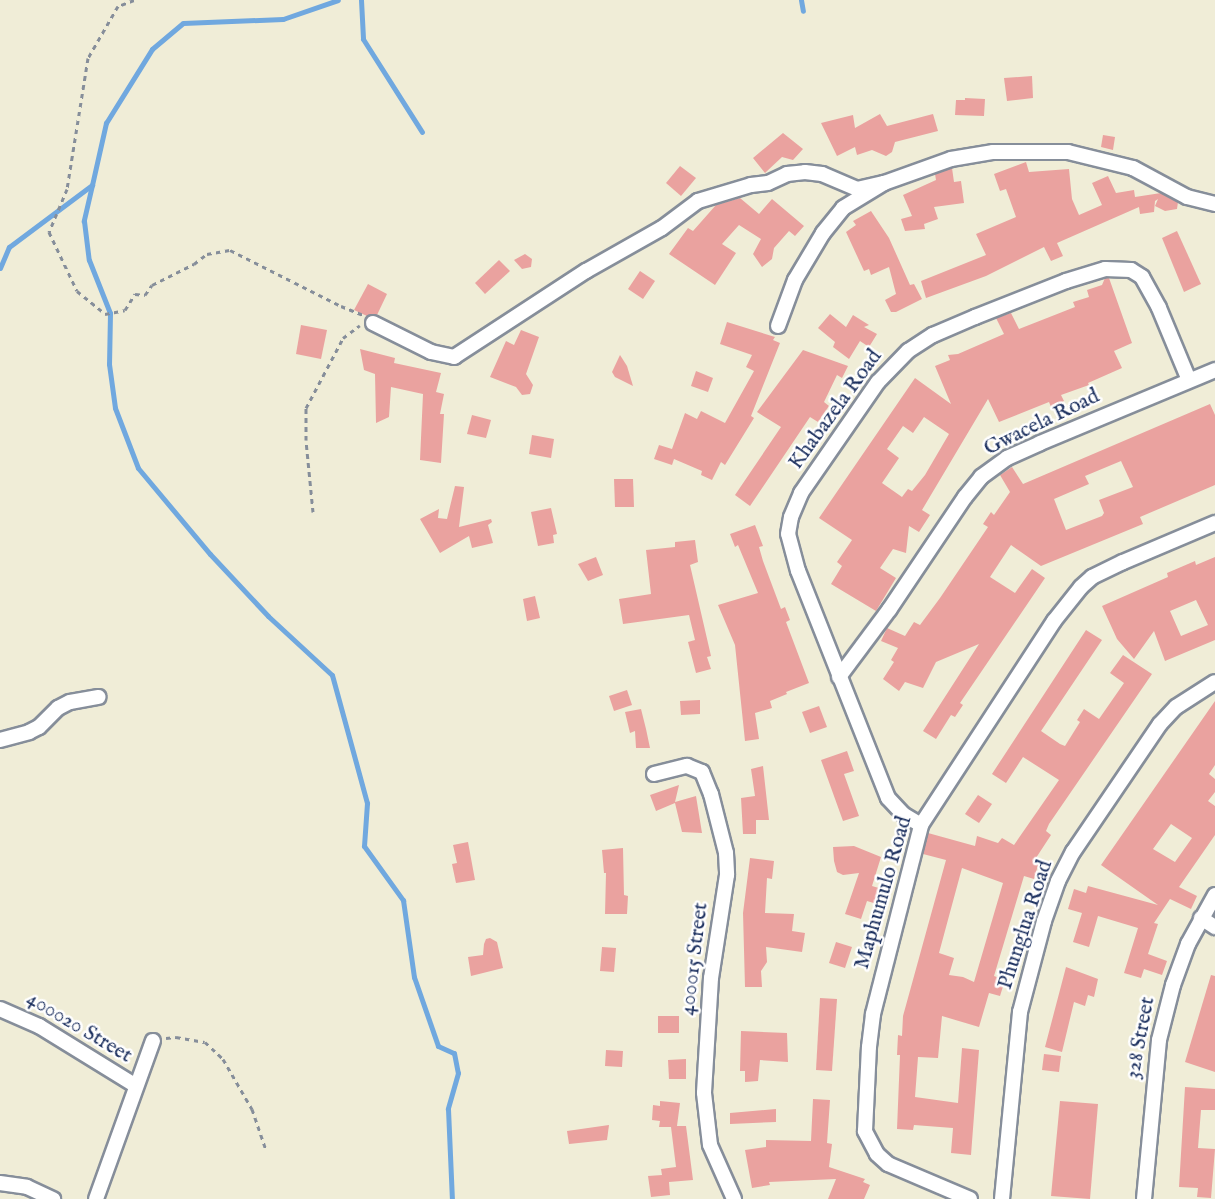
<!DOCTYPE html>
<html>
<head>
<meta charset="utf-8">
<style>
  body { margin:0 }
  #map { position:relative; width:1215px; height:1199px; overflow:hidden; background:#f0edd7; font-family:"IM FELL English",serif }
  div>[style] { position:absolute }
  .stream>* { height:5px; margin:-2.5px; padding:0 2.5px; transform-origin:2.5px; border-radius:2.5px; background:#70a8df }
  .building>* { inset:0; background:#eaa29f }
  .path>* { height:3px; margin-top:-1.5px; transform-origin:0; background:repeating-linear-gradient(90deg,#868e9a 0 4.5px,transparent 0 9px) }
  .roads { filter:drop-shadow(2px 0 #868e9a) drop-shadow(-2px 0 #868e9a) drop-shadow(0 2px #868e9a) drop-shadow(0 -2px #868e9a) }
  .street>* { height:14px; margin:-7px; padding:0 7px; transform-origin:7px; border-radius:7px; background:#fff }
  span { translate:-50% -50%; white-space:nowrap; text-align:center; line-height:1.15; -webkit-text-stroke:5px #fff; paint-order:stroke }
  .street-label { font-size:21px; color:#1b2f5e }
</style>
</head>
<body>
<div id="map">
  <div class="stream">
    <div style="left:361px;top:0;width:39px;rotate:87deg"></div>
    <div style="left:363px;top:39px;width:110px;rotate:57.6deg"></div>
    <div style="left:801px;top:0;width:11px;rotate:80deg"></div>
    <div style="left:92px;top:185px;width:37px;rotate:103deg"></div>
    <div style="left:84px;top:221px;width:39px;rotate:83deg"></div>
    <div style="left:89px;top:260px;width:57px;rotate:68.4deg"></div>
    <div style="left:110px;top:313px;width:51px;rotate:91.1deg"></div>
    <div style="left:109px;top:364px;width:44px;rotate:82.2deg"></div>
    <div style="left:115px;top:408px;width:64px;rotate:69deg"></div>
    <div style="left:138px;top:468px;width:112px;rotate:50.1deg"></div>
    <div style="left:210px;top:554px;width:85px;rotate:46.9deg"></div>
    <div style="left:268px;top:616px;width:87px;rotate:42.7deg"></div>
    <div style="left:332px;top:675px;width:133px;rotate:74.7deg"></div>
    <div style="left:367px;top:803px;width:43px;rotate:94deg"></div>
    <div style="left:364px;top:846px;width:67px;rotate:54.2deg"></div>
    <div style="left:403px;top:900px;width:78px;rotate:81.9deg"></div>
    <div style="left:414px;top:977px;width:73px;rotate:70.8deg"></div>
    <div style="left:438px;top:1046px;width:17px;rotate:24deg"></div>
    <div style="left:454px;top:1053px;width:20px;rotate:79deg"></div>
    <div style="left:458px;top:1073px;width:37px;rotate:106deg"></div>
    <div style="left:448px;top:1109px;width:90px;rotate:87.5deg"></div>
    <div style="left:0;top:268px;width:23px;rotate:-67deg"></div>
    <div style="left:9px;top:247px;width:104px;rotate:-36.8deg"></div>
    <div style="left:92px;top:185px;width:64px;rotate:-77.3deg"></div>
    <div style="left:106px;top:123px;width:87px;rotate:-58.1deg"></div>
    <div style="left:152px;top:49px;width:40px;rotate:-40deg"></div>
    <div style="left:183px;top:23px;width:100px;rotate:-2.3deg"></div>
    <div style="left:283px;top:19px;width:58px;rotate:-19.1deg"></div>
  </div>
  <div class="building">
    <div style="clip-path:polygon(1032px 76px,1033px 98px,1007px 101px,1004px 78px)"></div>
    <div style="clip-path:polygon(965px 98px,985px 99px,984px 116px,955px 115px,956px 100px,965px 100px)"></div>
    <div style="clip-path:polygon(880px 114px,887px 126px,933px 114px,938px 131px,895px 142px,892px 152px,886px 156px,872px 150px,857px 155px,855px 147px,837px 156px,821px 123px,853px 115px,855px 128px)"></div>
    <div style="clip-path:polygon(783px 133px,803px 149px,793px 160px,782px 157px,765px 173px,753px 158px)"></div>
    <div style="clip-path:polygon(1103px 135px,1115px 137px,1113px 150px,1101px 147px)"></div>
    <div style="clip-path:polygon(1026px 162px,1029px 172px,1069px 169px,1072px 199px,1079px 215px,1102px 205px,1092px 183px,1108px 176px,1116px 193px,1134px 190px,1135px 197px,1161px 193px,1178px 202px,1177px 209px,1165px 211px,1155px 206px,1158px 199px,1155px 201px,1154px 212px,1140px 214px,1139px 207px,1057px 243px,1063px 256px,1051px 261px,1044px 247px,986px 276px,926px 298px,921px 281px,986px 255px,976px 234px,1016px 217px,1006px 189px,1000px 191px,994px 174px)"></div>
    <div style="clip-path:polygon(680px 166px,696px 178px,681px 196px,666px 183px)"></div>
    <div style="clip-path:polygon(952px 168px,954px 182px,961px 181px,964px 203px,934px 207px,938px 219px,924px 224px,925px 229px,905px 231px,901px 219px,912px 216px,903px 195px,936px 180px,935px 174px)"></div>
    <div style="clip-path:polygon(740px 198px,759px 214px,772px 199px,804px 226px,795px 236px,789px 231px,774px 248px,772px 259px,762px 267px,753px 254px,761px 239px,739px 225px,722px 244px,736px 253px,715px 285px,669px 254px,688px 228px,693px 231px,716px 205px)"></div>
    <div style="clip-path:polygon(871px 211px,889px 238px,910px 285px,914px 284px,922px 299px,896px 312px,891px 312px,885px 300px,896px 294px,889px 267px,871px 275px,869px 269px,864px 271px,846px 232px,856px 225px,853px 221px)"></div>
    <div style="clip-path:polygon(1177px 231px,1201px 284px,1184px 292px,1162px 238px)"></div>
    <div style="clip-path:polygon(525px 254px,532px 259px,531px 267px,522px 269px,514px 260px)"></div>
    <div style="clip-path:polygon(499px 260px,510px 271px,485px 294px,475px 283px)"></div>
    <div style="clip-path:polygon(640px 271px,655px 281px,643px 299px,628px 289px)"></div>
    <div style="clip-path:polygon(evenodd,1105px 278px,1109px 278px,1132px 343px,1114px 351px,1122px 368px,1088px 383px,1089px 385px,1061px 395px,1064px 401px,1051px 407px,1049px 402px,999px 422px,988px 399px,922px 510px,930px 515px,919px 532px,909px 526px,906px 553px,893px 549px,880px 568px,896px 578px,876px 611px,831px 584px,842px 566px,837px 562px,852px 540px,819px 518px,915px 378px,951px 404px,935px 366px,950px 360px,948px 355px,958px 354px,1004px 334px,996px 318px,1011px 313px,1019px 329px,1075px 307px,1073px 302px,1089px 297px,1087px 290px,1102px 285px,1105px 278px,924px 417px,949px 434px,925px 475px,912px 491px,908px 489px,902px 497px,882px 483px,899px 458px,887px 449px,903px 426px,913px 433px,924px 417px)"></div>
    <div style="clip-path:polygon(368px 284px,387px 294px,377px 315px,367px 316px,354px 310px)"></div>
    <div style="clip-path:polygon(830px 314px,846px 327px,853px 315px,869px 325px,864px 327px,877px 334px,869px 347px,860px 341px,849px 359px,833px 347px,835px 342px,818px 328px)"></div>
    <div style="clip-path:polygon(727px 322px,775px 337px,773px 340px,780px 343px,751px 416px,754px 418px,725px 465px,721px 462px,712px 480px,701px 475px,702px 471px,674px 459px,672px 465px,654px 459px,659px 445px,672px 449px,685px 413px,697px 419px,701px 411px,725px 423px,754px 371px,746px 367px,752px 355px,720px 344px)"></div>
    <div style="clip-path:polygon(301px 325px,327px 330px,321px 359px,296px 354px)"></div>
    <div style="clip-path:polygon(521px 330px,539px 337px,526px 374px,533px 385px,530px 394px,522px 395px,516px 387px,490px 377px,506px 341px,514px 345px)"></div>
    <div style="clip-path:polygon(360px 349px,395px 358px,394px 363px,441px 373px,436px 392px,444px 394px,440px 414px,444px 414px,441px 463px,420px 460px,423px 394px,391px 387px,389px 417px,376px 423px,375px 374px,364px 370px)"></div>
    <div style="clip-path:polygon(803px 350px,848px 366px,842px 378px,837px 375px,824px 402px,829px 406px,818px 422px,810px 417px,750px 506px,735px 495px,781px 427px,757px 412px)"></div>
    <div style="clip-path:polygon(620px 355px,627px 366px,633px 386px,615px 377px,612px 372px)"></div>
    <div style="clip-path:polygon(696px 371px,713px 378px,708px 392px,691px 386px)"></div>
    <div style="clip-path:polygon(evenodd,1210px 404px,1215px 415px,1215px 485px,1140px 517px,1143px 524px,1041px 566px,1011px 545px,990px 577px,1015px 593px,1032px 569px,1045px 578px,960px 703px,963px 705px,955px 717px,951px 715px,936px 739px,923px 731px,979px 644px,936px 662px,923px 688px,905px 682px,899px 691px,883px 679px,894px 662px,891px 660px,898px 648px,881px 641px,887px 628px,905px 636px,914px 622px,920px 625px,940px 598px,988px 527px,983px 524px,991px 512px,994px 515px,1010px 492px,1000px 475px,1012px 467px,1023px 484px,1210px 404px,1121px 461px,1133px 487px,1099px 500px,1104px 513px,1102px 516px,1066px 530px,1054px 499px,1089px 484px,1085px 476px,1121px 461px)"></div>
    <div style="clip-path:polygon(472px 415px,491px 420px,486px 438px,467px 434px)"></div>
    <div style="clip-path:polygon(532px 435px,554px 439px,551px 458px,529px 454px)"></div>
    <div style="clip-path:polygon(614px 479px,633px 479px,634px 507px,615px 507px)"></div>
    <div style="clip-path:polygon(455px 486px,464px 487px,459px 527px,491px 519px,492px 522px,488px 525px,493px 543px,472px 548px,469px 536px,440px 553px,420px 519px,439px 509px,438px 518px,447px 519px)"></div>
    <div style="clip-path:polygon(551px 508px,557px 534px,553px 535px,554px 543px,538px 546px,531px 512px)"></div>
    <div style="clip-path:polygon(755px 525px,763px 546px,759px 547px,763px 561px,781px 609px,785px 607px,790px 620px,786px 622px,809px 683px,786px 692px,787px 694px,770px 701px,772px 708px,755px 713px,759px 739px,745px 741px,735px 645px,718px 605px,758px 593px,738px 545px,735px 547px,730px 534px)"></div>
    <div style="clip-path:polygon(695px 540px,698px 562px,690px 565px,711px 656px,707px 657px,711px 669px,696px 673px,688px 642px,695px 640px,689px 615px,623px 624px,619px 599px,651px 594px,646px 550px,675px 547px,675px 542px)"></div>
    <div style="clip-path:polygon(596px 557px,603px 575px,588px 581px,578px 564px)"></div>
    <div style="clip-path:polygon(evenodd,1215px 557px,1215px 640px,1165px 661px,1154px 631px,1134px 659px,1117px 639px,1102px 606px,1168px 577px,1167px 573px,1195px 561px,1196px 565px,1215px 557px,1196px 600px,1208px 625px,1181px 636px,1170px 611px,1196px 600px)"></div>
    <div style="clip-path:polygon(535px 596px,540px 618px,527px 621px,523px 599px)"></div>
    <div style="clip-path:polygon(evenodd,1086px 630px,1102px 640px,1041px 731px,1060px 744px,1065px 746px,1080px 722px,1077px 720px,1084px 709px,1099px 719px,1124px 683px,1110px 673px,1123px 655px,1152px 674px,1049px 824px,1046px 831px,1051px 835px,1034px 861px,1039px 862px,1034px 879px,1024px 876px,994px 976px,1005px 980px,1000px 996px,989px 993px,979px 1027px,942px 1016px,938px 1058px,918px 1057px,915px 1097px,958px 1103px,962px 1048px,979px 1050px,971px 1155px,951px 1153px,953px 1128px,914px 1125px,913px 1130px,897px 1129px,900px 1055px,897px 1055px,898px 1035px,902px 1036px,903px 1016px,946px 860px,923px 854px,928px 833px,975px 846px,977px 836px,998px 843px,1002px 838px,1014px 845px,1059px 780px,1023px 757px,1006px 783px,992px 774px,1086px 630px,962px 868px,1003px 883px,974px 982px,963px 977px,949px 975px,954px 958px,939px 953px,962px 868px)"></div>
    <div style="clip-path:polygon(627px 690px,632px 705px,614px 711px,609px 696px)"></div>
    <div style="clip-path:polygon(700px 700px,700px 714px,681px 715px,680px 701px)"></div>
    <div style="clip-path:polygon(evenodd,1215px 701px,1215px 765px,1209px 774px,1215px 779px,1215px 792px,1208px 801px,1215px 806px,1215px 835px,1179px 887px,1197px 896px,1191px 909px,1170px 899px,1154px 923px,1158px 924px,1148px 954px,1167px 961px,1162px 975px,1144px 969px,1141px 978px,1124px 973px,1138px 928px,1098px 916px,1089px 947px,1073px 942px,1082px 913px,1068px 909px,1074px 889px,1086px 893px,1088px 886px,1158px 905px,1101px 865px,1215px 701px,1171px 824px,1192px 838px,1175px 862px,1153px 849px,1171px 824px)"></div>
    <div style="clip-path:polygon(819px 706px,827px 727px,810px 733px,802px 712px)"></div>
    <div style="clip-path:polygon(641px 709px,646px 729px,650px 748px,636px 748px,635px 731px,630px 733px,625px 712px)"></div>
    <div style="clip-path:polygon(847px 751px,854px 771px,844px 774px,859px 816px,843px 821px,821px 760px)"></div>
    <div style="clip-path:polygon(763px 766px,769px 820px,756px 820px,756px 834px,743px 834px,741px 798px,755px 796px,751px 769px)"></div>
    <div style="clip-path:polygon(679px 785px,675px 802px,696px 796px,702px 833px,682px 832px,675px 803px,656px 811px,650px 795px)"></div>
    <div style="clip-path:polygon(978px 795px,992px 804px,979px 823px,965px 814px)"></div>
    <div style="clip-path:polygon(468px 842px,475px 880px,456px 883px,452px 864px,457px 863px,453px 845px)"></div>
    <div style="clip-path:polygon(854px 846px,881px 857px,872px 886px,882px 889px,877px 904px,867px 901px,861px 919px,845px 914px,859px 873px,843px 875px,837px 872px,834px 861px,833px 847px)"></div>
    <div style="clip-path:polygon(623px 848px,624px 895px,628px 896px,627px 914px,605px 914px,606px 873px,604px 873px,602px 850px)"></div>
    <div style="clip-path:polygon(750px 858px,774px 861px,772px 879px,767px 878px,765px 913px,794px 914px,792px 931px,805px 933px,802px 952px,766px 947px,767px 962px,761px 971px,762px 987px,745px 987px,743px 913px)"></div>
    <div style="clip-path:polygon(490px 938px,497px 942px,503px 968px,471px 976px,468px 957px,483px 955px,484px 944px,486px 939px)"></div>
    <div style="clip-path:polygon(836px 942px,852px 947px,845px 968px,829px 963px)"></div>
    <div style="clip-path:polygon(602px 947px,616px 948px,614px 972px,600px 971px)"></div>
    <div style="clip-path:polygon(1066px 967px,1098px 979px,1094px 997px,1088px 995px,1085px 1006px,1074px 1002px,1062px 1052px,1045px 1047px)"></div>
    <div style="clip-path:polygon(1211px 975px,1215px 976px,1215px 1072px,1185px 1062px)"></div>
    <div style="clip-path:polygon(820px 998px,837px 999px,832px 1071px,816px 1070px)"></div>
    <div style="clip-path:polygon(658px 1016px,679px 1016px,679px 1033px,658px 1033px)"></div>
    <div style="clip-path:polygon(741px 1031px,787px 1033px,788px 1062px,760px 1060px,758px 1081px,745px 1082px,745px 1071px,740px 1071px)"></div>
    <div style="clip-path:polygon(606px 1050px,623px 1051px,622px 1067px,605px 1066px)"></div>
    <div style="clip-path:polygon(1044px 1054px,1061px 1056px,1059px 1072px,1042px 1070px)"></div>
    <div style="clip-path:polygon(686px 1059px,686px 1079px,669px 1079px,668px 1060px)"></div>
    <div style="clip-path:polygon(1185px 1087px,1215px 1089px,1215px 1110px,1201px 1110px,1198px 1148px,1215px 1149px,1211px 1198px,1197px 1197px,1198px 1188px,1179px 1187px)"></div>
    <div style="clip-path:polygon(813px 1099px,830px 1100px,827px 1143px,832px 1144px,829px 1167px,865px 1179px,863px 1182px,870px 1185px,864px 1199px,828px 1199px,836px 1179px,769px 1182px,770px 1185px,752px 1188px,745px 1150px,766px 1147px,766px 1140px,811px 1141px)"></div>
    <div style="clip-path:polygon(660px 1101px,680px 1103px,677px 1126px,686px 1126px,693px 1180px,669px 1182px,670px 1195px,651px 1197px,648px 1176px,662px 1175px,661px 1169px,676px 1167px,671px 1127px,659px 1127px,660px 1121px,652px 1120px,653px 1105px,660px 1106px)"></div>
    <div style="clip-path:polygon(1060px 1101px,1098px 1104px,1090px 1199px,1051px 1196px)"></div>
    <div style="clip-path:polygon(776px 1109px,776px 1122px,730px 1124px,730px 1113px)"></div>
    <div style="clip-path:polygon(609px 1125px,607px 1140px,569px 1144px,567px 1131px)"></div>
  </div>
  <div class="path">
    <div style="left:134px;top:0;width:17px;rotate:159deg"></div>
    <div style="left:118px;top:6px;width:60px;rotate:120deg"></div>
    <div style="left:88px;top:58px;width:133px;rotate:99.1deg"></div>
    <div style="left:67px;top:189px;width:47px;rotate:112.7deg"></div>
    <div style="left:49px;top:232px;width:65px;rotate:64.6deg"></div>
    <div style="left:77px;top:291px;width:36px;rotate:39deg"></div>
    <div style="left:105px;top:314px;width:20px;rotate:-11deg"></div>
    <div style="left:125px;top:310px;width:19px;rotate:-58deg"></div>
    <div style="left:135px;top:294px;width:10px;rotate:6deg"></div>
    <div style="left:145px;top:295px;width:12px;rotate:-55deg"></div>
    <div style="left:152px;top:285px;width:47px;rotate:-26.6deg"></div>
    <div style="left:194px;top:264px;width:16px;rotate:-38deg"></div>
    <div style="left:207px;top:254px;width:23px;rotate:-10deg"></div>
    <div style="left:230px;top:250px;width:124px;rotate:26.8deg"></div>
    <div style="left:341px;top:306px;width:24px;rotate:22deg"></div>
    <div style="left:313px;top:512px;width:72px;rotate:-95.6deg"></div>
    <div style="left:306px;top:440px;width:32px;rotate:-90deg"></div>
    <div style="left:306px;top:408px;width:79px;rotate:-62.1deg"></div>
    <div style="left:343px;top:338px;width:21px;rotate:-37deg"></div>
    <div style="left:166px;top:1038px;width:10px;rotate:-6deg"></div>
    <div style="left:176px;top:1037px;width:29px;rotate:10deg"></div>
    <div style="left:205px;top:1042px;width:25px;rotate:43deg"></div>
    <div style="left:223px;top:1059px;width:58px;rotate:59.9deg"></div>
    <div style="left:252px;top:1109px;width:43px;rotate:71.1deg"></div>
  </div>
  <div class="roads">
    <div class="street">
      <div style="left:373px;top:323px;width:65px;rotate:26.6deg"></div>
      <div style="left:431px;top:352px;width:24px;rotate:12deg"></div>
      <div style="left:454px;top:357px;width:158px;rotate:-33.1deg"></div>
      <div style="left:586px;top:271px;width:87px;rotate:-29.5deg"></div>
      <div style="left:662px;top:228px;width:45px;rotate:-36.9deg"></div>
      <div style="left:698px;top:201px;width:55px;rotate:-16.8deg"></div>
      <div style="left:751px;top:185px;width:17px;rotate:-7deg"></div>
      <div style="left:768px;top:183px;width:21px;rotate:-25deg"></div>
      <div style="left:787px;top:174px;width:18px;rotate:-6deg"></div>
      <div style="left:805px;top:172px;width:17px;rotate:7deg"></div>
      <div style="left:822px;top:174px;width:38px;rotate:23deg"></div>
      <div style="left:857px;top:189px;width:28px;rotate:-13deg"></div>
      <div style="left:778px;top:326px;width:49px;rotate:-69.7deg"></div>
      <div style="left:795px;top:280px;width:55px;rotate:-59.2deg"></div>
      <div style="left:823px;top:233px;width:32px;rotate:-51deg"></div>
      <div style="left:843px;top:208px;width:48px;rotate:-31.4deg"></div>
      <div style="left:884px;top:183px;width:71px;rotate:-19.7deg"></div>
      <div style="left:951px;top:159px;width:43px;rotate:-9.5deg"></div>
      <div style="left:993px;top:152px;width:75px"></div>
      <div style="left:1068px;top:152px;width:67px;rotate:13.8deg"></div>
      <div style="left:1133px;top:168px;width:61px;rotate:28.2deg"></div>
      <div style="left:1187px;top:197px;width:29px;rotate:14deg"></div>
      <div style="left:839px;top:677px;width:84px;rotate:-53.3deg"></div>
      <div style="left:889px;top:610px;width:136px;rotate:-56.1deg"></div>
      <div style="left:965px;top:497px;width:26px;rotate:-51deg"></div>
      <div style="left:981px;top:477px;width:32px;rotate:-36deg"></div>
      <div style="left:1007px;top:458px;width:36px;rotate:-24deg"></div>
      <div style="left:1040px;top:443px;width:190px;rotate:-22.6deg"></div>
      <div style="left:0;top:740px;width:30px;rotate:-15deg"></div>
      <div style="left:29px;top:732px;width:11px;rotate:-27deg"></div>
      <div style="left:39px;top:727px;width:27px;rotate:-45deg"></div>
      <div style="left:58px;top:708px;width:13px;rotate:-27deg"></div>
      <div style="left:70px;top:702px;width:29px;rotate:-10deg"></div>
      <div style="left:654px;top:774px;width:34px;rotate:-14deg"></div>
      <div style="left:687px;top:766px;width:16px;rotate:22deg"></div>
      <div style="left:702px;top:772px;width:24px;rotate:68deg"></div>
      <div style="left:711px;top:794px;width:61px;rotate:75.7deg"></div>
      <div style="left:726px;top:853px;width:22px;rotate:87deg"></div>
      <div style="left:727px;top:875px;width:104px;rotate:98.8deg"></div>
      <div style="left:711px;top:978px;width:115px;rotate:93.5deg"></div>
      <div style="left:704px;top:1093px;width:52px;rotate:83.4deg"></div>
      <div style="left:710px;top:1145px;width:59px;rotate:66deg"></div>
      <div style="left:921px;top:825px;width:21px;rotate:-149deg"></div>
      <div style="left:903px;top:814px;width:22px;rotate:-133deg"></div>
      <div style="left:888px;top:798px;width:244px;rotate:-111.6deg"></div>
      <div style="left:798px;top:571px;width:38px;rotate:-105deg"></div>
      <div style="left:788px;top:534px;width:17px;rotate:-80deg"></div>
      <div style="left:791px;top:517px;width:26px;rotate:-67deg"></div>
      <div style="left:801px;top:493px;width:135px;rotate:-55.3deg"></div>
      <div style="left:878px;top:382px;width:43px;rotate:-45.9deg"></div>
      <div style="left:908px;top:351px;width:30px;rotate:-33deg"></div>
      <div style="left:933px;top:335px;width:46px;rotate:-23.2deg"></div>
      <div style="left:975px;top:317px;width:98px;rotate:-21.6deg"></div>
      <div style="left:1066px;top:281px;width:41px;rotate:-17.1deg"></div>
      <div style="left:1105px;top:269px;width:26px;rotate:2deg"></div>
      <div style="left:1131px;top:270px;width:13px;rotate:32deg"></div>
      <div style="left:1142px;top:277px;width:35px;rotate:61deg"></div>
      <div style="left:1159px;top:308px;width:78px;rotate:67.4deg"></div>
      <div style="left:1201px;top:918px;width:17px;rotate:33deg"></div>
      <div style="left:0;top:1009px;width:43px;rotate:23.6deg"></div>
      <div style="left:39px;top:1026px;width:114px;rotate:31.7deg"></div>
      <div style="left:0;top:1183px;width:27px;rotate:8deg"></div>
      <div style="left:27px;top:1187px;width:29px;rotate:25deg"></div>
      <div style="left:96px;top:1199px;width:168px;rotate:-70.2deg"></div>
      <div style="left:970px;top:1199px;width:89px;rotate:-156.9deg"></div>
      <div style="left:888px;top:1164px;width:15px;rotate:-138deg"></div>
      <div style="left:877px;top:1154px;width:26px;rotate:-118deg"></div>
      <div style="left:865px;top:1131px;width:84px;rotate:-87.3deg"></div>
      <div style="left:869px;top:1047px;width:33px;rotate:-83deg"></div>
      <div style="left:873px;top:1014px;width:195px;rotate:-75.7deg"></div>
      <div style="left:921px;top:825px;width:244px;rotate:-56.9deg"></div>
      <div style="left:1054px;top:621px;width:43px;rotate:-51.5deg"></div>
      <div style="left:1081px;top:587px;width:15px;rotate:-42deg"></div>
      <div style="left:1092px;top:577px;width:34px;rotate:-26deg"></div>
      <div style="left:1123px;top:562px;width:100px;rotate:-23deg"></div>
      <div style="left:1002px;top:1199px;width:188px;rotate:-84.5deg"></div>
      <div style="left:1020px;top:1012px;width:94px;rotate:-75.2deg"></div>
      <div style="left:1044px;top:921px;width:42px;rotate:-70.7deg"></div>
      <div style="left:1058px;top:881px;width:33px;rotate:-63deg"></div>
      <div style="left:1073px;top:852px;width:155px;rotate:-55.8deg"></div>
      <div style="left:1160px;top:724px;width:23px;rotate:-47deg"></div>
      <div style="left:1176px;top:707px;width:46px;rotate:-32.7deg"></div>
      <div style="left:1144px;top:1199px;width:160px;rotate:-84.6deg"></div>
      <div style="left:1159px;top:1040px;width:57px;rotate:-75.7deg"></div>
      <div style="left:1173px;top:985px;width:44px;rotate:-69.9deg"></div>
      <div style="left:1188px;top:944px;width:56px;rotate:-61.1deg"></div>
    </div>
  </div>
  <div class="street-label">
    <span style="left:836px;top:410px;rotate:-54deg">Khabazela Road</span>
    <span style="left:1042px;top:423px;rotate:-26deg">Gwacela Road</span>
    <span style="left:884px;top:893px;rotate:-74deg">Maphumulo Road</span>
    <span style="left:1026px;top:925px;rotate:-72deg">Phunglua Road</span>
    <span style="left:695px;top:959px;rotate:-83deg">400015 Street</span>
    <span style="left:79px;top:1028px;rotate:31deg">400020 Street</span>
    <span style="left:1141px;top:1038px;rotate:-79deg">328 Street</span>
  </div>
</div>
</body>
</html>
